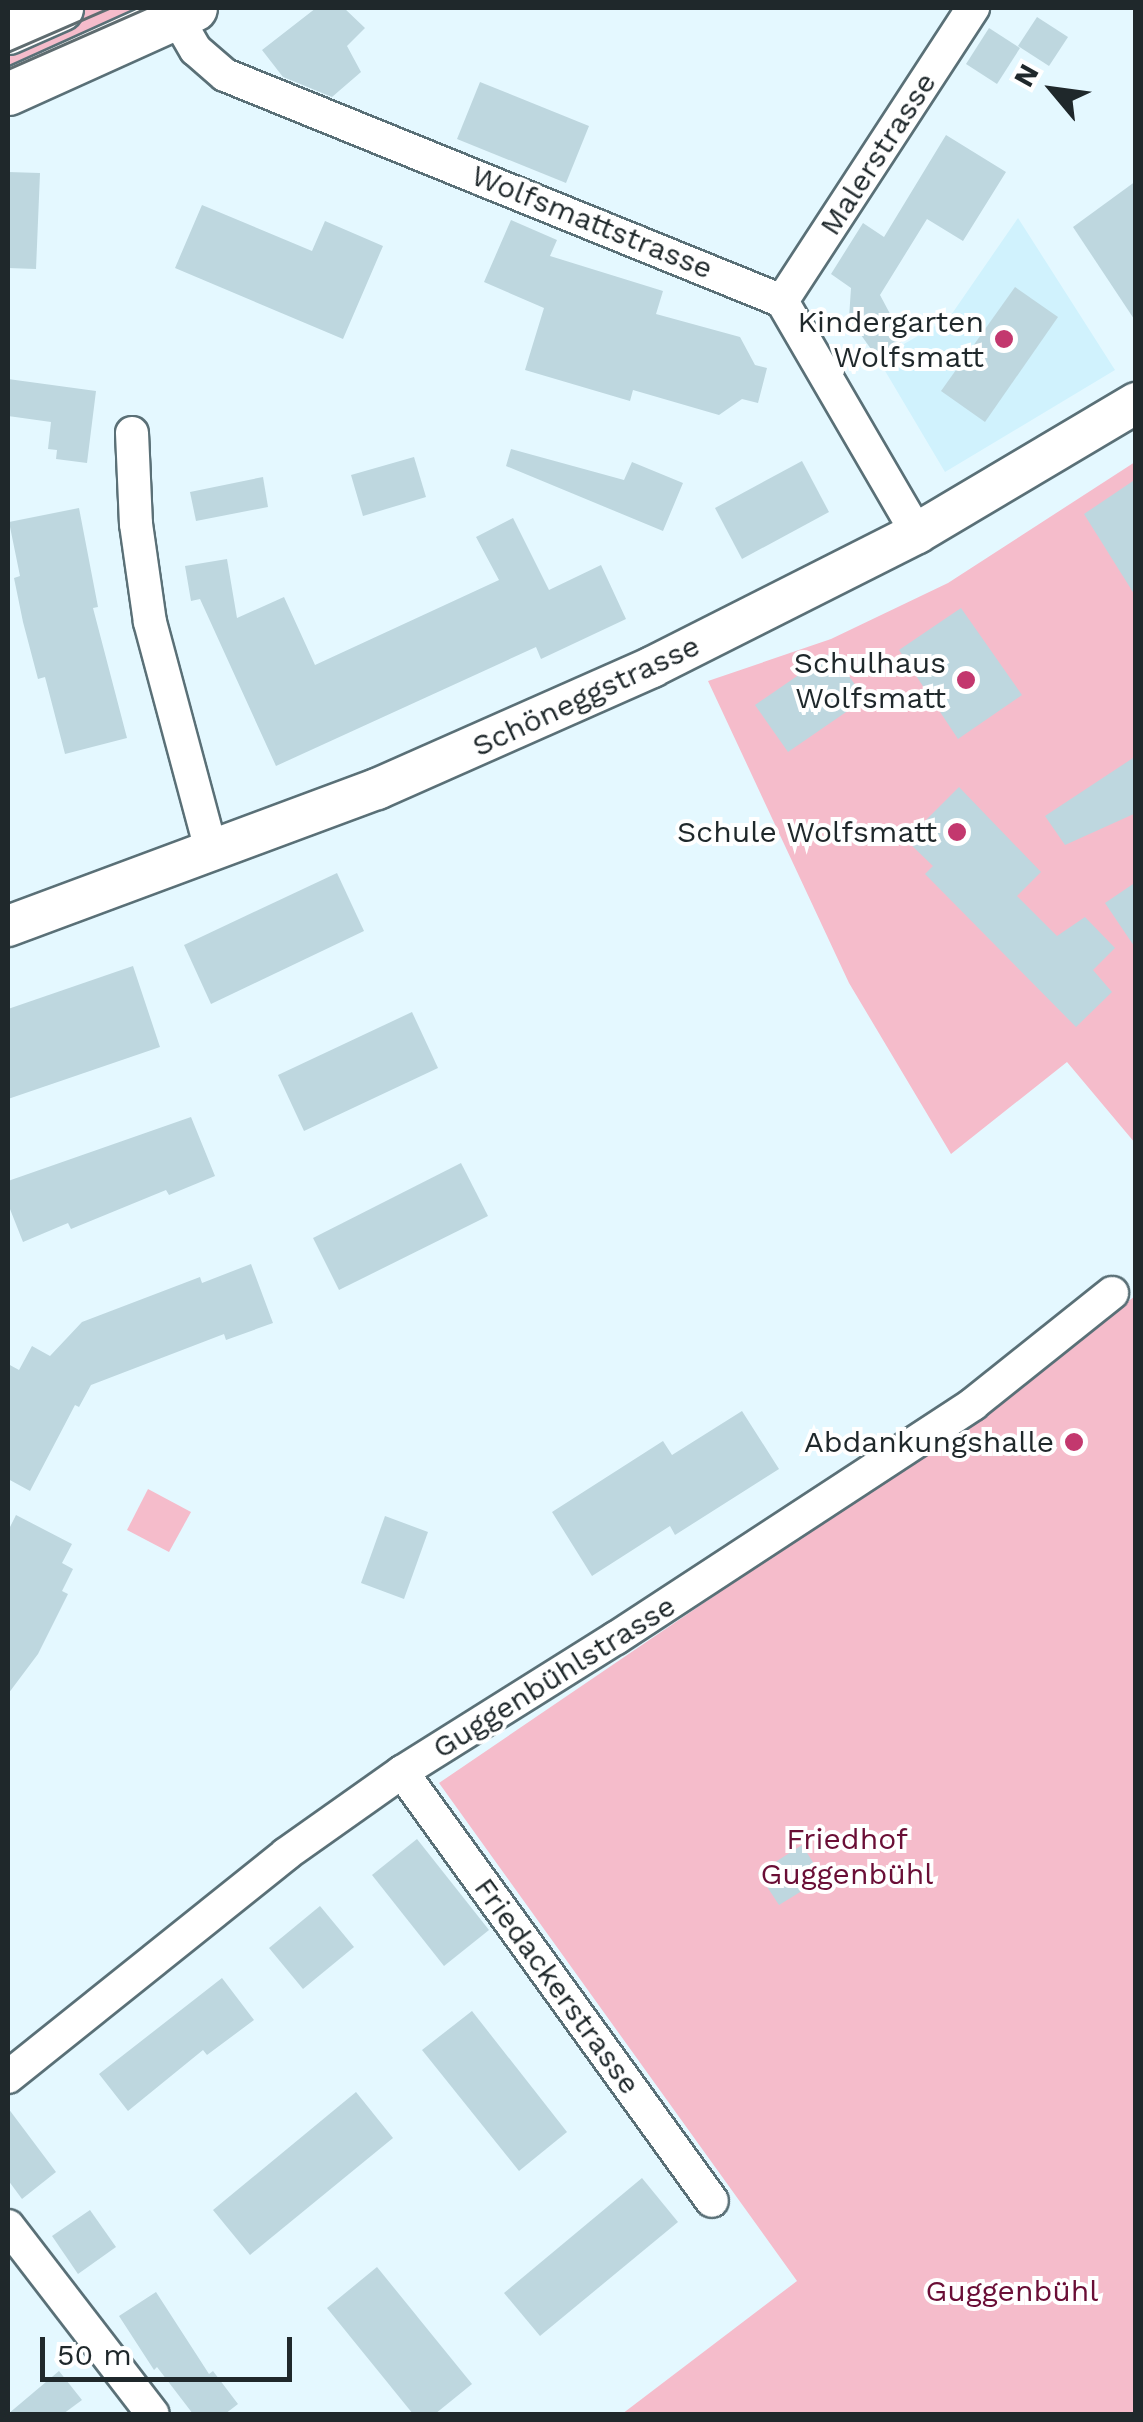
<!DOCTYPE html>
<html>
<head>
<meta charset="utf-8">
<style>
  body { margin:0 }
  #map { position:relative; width:1143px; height:2422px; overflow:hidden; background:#e4f8ff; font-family:"Work Sans",sans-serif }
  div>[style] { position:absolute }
  .built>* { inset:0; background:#d0f2fd }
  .green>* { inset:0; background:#f5bccb }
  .building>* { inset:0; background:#bed7df }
  .roads { filter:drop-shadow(2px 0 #5a7077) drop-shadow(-2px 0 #5a7077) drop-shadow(0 2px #5a7077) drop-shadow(0 -2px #5a7077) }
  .minor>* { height:32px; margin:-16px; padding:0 16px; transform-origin:16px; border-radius:16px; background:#fff }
  .tertiary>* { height:40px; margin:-20px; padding:0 20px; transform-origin:20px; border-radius:20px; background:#fff }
  .secondary>* { height:45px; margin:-22.5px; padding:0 22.5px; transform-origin:22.5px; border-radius:22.5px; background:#fff }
  .tram>* { height:2.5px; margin:-1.25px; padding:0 1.25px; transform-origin:1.25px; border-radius:1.25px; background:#5f6c70 }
  .dots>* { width:28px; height:28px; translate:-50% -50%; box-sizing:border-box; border:5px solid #fff; border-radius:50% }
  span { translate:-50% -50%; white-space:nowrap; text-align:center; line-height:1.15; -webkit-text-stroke:8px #fff; paint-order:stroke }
  .street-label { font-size:30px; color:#1f282b }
  .poi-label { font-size:30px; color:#1f282b }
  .right { translate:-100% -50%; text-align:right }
  .park-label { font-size:30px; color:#6a0e36 }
  .frame { position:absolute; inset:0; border:10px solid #1f282b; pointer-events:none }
  .north { position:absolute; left:1003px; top:40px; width:100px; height:100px; -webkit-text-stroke:8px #fff; paint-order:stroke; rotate:299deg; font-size:28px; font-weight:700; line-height:40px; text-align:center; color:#1f282b }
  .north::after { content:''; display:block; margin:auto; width:35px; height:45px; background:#1f282b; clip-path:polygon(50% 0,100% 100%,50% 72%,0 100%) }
  .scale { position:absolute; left:40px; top:2337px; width:252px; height:45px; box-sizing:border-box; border:5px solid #1f282b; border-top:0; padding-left:12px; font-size:30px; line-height:35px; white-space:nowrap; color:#1f282b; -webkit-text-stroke:8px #fff; paint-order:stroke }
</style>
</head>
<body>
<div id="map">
  <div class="built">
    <div style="clip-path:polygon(1018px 218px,1115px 370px,945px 472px,878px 359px,949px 318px)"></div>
  </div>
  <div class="green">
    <div style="clip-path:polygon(85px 8px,166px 8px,8px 79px,8px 42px)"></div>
    <div style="clip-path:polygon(1135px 462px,1135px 1143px,1067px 1062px,951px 1154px,849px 983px,708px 681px,831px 639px,948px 583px)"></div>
    <div style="clip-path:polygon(1135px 1296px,1135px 2414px,622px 2414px,797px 2281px,439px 1783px,1005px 1398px)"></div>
    <div style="clip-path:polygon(148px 1489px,191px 1512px,169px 1552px,127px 1530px)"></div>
  </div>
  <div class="building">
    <div style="clip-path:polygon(316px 8px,344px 8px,365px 28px,347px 46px,361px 72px,332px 97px,283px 77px,262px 50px)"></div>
    <div style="clip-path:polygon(1037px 17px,1068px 37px,1049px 66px,1018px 46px)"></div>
    <div style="clip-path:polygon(989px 28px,1020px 48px,997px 84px,966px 64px)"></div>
    <div style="clip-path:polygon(480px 82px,589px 126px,566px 183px,457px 139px)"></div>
    <div style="clip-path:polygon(946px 135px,1006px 172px,963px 241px,927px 219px,880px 295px,904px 340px,878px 359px,849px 318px,851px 288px,831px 274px,863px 223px,884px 237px)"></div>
    <div style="clip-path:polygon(8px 172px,40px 173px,36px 269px,8px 268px)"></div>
    <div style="clip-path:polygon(1136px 181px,1136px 322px,1073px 227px)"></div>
    <div style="clip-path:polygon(202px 205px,312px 251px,325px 221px,383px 246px,343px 339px,175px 268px)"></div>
    <div style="clip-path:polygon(511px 220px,557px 240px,550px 256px,663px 291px,656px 314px,740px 337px,755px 365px,767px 368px,758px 403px,742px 399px,719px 415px,633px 390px,630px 401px,525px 370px,544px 308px,484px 282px)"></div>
    <div style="clip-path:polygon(1015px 287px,1058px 317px,985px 422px,941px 391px)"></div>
    <div style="clip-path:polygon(8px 379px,96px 391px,87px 463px,56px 459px,57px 450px,48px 449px,51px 422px,8px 416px)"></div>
    <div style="clip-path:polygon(511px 449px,624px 480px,632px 462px,683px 483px,663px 531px,506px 466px)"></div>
    <div style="clip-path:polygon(414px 457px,426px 497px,363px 516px,351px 475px)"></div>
    <div style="clip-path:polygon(802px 461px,829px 512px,742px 559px,715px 508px)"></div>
    <div style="clip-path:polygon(263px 477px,268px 507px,196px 521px,190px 492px)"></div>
    <div style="clip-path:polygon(1136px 479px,1136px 597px,1084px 514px)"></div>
    <div style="clip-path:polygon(79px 508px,98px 607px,93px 608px,127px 738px,65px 754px,45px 677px,38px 679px,23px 622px,14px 578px,20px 576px,9px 522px)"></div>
    <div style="clip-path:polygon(513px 518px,549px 590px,601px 565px,626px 619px,541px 659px,536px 647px,276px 766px,200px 599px,191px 601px,185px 566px,227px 559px,237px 618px,284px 597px,315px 665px,499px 580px,476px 537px)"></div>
    <div style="clip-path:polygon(961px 608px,1022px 695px,958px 739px,899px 650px)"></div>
    <div style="clip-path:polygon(832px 652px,865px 699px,788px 752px,755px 705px)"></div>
    <div style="clip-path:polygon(1136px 756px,1136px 813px,1065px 845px,1045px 816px)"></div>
    <div style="clip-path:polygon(959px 787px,1041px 872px,1017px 896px,1057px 936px,1085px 917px,1115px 948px,1093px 970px,1112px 992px,1076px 1027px,925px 874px,933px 866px,906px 840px)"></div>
    <div style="clip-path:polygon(337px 873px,364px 931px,211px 1004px,184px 945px)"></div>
    <div style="clip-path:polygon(1136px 882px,1136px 949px,1105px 903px)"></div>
    <div style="clip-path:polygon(133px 966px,160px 1047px,8px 1099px,8px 1009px)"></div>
    <div style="clip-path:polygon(412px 1012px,438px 1068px,304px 1131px,278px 1075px)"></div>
    <div style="clip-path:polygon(191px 1117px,215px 1176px,169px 1195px,166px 1190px,71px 1229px,68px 1223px,23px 1242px,8px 1204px,8px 1181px)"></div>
    <div style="clip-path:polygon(461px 1163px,488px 1216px,339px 1290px,313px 1238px)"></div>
    <div style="clip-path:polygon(251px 1264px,273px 1323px,226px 1340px,224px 1334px,91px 1385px,79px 1407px,75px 1405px,30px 1491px,8px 1479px,8px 1364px,19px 1370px,32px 1346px,50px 1356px,82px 1322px,200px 1277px,202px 1283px)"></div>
    <div style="clip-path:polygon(742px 1411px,779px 1469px,675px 1535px,670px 1526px,592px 1576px,552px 1512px,663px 1441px,672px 1455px)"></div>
    <div style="clip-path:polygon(16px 1515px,72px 1544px,62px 1563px,73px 1569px,62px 1591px,68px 1594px,38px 1654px,8px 1694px,8px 1531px)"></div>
    <div style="clip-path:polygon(385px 1516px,428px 1532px,404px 1599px,361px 1583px)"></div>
    <div style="clip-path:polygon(417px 1839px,489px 1930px,444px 1966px,372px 1875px)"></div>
    <div style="clip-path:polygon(802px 1845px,823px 1878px,779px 1905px,758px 1873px)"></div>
    <div style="clip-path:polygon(320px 1906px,354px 1947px,303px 1989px,269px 1948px)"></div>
    <div style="clip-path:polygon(222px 1978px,254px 2020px,207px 2055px,203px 2050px,128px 2111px,99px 2074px)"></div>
    <div style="clip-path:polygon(472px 2011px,567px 2132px,519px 2171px,422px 2050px)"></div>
    <div style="clip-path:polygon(356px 2092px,393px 2138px,250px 2255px,213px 2210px)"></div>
    <div style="clip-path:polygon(8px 2108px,56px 2172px,22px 2199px,8px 2180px)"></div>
    <div style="clip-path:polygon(642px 2178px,678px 2222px,540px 2336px,504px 2293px)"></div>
    <div style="clip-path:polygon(90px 2210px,116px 2247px,78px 2274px,52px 2236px)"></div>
    <div style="clip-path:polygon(377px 2267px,472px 2384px,435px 2414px,413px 2414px,327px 2308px)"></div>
    <div style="clip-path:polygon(156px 2292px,209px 2374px,213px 2371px,238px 2404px,225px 2414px,193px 2414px,157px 2367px,154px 2370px,119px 2316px)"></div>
    <div style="clip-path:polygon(59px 2371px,82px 2400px,63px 2414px,8px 2414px)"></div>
  </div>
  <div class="roads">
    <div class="minor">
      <div style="left:176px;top:16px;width:39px;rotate:60deg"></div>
      <div style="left:196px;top:50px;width:38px;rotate:41deg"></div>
      <div style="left:225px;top:75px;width:601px;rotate:22.08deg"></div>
      <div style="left:782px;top:301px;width:268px;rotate:59.8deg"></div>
      <div style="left:782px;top:301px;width:350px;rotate:-56.9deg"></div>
      <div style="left:132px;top:433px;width:91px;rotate:87.5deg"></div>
      <div style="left:136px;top:524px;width:99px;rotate:81.9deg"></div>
      <div style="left:150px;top:622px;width:239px;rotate:75deg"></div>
      <div style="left:402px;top:1772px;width:529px;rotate:54.15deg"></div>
      <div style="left:8px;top:2077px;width:356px;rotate:-38.7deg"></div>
      <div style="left:286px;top:1854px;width:142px;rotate:-35.3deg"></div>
      <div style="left:402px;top:1772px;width:252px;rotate:-32.1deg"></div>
      <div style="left:616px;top:1638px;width:427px;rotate:-33.2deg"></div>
      <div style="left:973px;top:1404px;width:178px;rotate:-38.6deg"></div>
      <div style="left:8px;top:2226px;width:237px;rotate:52.4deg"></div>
    </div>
    <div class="tertiary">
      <div style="left:8px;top:926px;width:394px;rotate:-20.4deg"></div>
      <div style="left:377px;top:789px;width:301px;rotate:-23.9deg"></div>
      <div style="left:652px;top:667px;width:297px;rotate:-26.8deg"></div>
      <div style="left:917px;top:533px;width:255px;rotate:-30.7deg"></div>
    </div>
    <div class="secondary">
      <div style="left:8px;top:31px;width:57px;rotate:-23.9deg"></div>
      <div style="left:8px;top:92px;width:204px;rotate:-24.3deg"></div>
    </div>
  </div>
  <div class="tram">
    <div style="left:8px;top:52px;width:110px;rotate:-23.5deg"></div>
    <div style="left:8px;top:69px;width:151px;rotate:-23.8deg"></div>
  </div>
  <div class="dots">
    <div style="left:1004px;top:339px;background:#c3386e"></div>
    <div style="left:966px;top:680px;background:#c3386e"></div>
    <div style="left:957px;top:832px;background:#c3386e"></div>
    <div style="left:1074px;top:1442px;background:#c3386e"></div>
  </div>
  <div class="street-label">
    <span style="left:878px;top:154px;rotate:-57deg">Malerstrasse</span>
    <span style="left:592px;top:222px;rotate:22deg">Wolfsmattstrasse</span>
    <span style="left:586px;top:696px;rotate:-25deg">Schöneggstrasse</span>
    <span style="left:554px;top:1677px;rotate:-32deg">Guggenbühlstrasse</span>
    <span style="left:557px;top:1986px;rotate:54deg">Friedackerstrasse</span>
  </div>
  <div class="poi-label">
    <span class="right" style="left:984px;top:339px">Kindergarten<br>Wolfsmatt</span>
    <span class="right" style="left:946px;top:680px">Schulhaus<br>Wolfsmatt</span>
    <span class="right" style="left:937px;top:832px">Schule Wolfsmatt</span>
    <span class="right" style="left:1054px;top:1442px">Abdankungshalle</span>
  </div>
  <div class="park-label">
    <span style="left:847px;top:1856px">Friedhof<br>Guggenbühl</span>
    <span style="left:1012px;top:2291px">Guggenbühl</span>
  </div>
  <div class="frame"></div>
  <div class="north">N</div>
  <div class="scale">50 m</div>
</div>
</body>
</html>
